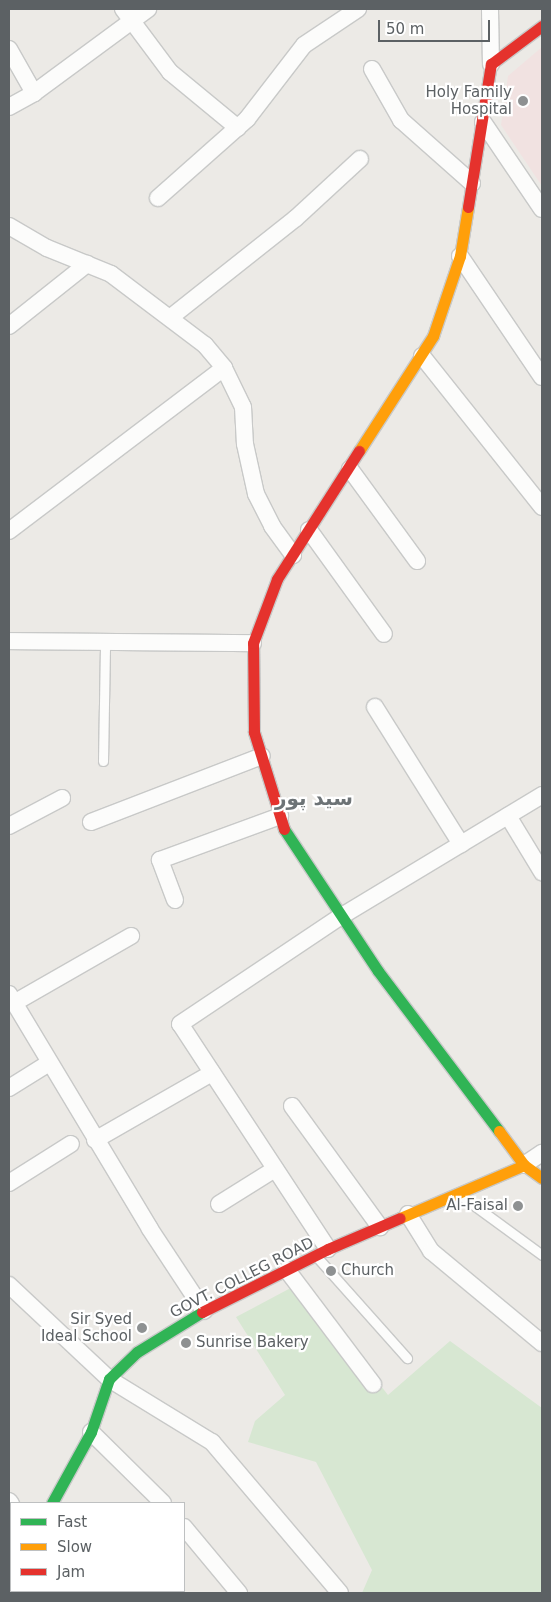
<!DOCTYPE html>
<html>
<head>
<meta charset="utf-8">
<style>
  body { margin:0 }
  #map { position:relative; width:551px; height:1602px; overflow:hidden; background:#eceae6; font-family:"DejaVu Sans",Vazirmatn,sans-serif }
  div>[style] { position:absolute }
  .medical>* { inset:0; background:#f1e2e1 }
  .green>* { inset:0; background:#d7e7d2 }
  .roads { filter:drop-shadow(1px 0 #c8c9c8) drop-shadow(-1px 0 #c8c9c8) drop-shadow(0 1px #c8c9c8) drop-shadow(0 -1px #c8c9c8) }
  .lane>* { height:9px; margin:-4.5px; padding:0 4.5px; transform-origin:4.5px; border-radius:4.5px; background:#fcfcfb }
  .street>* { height:16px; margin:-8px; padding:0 8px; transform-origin:8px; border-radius:8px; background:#fcfcfb }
  .fast>* { height:11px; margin:-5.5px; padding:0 5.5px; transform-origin:5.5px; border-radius:5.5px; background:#30b455 }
  .slow>* { height:11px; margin:-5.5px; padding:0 5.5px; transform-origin:5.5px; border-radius:5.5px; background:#ff9f0a }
  .jam>* { height:11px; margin:-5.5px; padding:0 5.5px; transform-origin:5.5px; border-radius:5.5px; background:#e5322d }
  .dots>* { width:14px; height:14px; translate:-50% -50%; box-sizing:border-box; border:2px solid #fff; border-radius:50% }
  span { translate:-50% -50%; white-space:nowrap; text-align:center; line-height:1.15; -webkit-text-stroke:4.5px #fff; paint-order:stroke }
  .poi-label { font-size:15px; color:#5c6164 }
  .right { translate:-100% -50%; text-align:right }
  .left { translate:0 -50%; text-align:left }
  .street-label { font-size:15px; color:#5c6164 }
  .district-label { font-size:20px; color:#6d7376; font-weight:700 }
  .frame { position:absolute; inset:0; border:10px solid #5c6164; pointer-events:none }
  .legend { position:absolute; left:10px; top:1502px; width:175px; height:90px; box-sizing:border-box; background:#fff; border:1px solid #bec0c1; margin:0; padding:6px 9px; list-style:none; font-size:15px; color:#5c6164 }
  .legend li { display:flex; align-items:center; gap:10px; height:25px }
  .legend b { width:25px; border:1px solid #bec0c1 }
  .scale { position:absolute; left:378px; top:20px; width:112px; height:22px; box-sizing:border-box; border:2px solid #5c6164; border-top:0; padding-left:6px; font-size:15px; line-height:18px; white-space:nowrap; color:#5c6164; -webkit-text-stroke:4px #fff; paint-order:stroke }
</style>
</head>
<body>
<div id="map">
  <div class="medical">
    <div style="clip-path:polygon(542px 47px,542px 186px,501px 125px,508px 76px)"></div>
  </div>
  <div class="green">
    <div style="clip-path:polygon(300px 1283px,388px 1395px,450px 1341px,542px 1408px,542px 1593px,362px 1593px,372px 1570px,316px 1462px,248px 1442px,255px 1421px,285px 1395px,236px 1317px)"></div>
  </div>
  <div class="roads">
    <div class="lane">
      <div style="left:103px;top:761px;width:119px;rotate:-89deg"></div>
      <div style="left:460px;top:1195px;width:102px;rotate:36.2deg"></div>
      <div style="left:316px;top:1256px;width:137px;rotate:48.3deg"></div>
    </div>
    <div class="street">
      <div style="left:123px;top:9px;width:79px;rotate:53.3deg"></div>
      <div style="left:170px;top:72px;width:88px;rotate:39.5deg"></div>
      <div style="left:490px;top:9px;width:55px;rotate:89deg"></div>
      <div style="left:9px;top:49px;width:51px;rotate:60.4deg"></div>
      <div style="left:372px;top:69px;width:59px;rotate:60.4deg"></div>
      <div style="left:401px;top:120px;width:95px;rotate:41.6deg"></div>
      <div style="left:9px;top:107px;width:29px;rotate:-29deg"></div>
      <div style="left:34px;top:93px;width:142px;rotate:-36.4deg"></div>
      <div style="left:483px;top:122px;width:105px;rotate:55.9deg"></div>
      <div style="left:158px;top:198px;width:119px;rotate:-41.6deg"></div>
      <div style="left:247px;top:119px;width:93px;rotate:-52.4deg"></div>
      <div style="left:304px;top:45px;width:65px;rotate:-33.7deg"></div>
      <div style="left:9px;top:226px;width:44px;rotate:30.1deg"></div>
      <div style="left:47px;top:248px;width:69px;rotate:22.1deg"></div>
      <div style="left:111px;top:274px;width:118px;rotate:37.1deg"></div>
      <div style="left:205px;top:345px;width:30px;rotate:50deg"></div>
      <div style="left:224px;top:368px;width:43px;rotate:64deg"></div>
      <div style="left:243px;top:407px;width:37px;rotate:87deg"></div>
      <div style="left:245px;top:444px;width:51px;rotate:77.6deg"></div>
      <div style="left:256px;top:494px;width:36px;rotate:63deg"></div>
      <div style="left:272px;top:526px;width:36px;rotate:54deg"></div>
      <div style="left:460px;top:256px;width:146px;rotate:55.9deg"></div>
      <div style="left:171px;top:317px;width:159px;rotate:-38.4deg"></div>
      <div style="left:296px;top:218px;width:87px;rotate:-42.7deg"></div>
      <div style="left:9px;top:326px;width:100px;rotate:-38.5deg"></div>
      <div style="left:422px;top:356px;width:193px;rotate:51.5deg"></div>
      <div style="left:350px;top:469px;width:114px;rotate:53.9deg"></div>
      <div style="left:309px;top:530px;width:128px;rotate:54.2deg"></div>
      <div style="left:9px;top:531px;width:270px;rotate:-37.2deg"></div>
      <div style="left:9px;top:641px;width:244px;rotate:0.5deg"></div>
      <div style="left:375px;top:707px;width:162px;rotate:57.9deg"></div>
      <div style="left:508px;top:816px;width:66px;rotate:58.7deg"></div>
      <div style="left:91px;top:822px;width:183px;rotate:-21.1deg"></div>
      <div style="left:9px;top:826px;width:60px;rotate:-27.8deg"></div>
      <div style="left:175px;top:900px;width:43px;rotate:-110.6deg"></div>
      <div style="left:160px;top:860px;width:128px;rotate:-20.1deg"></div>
      <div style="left:9px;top:994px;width:274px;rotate:59deg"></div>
      <div style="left:150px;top:1229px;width:98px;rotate:56.6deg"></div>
      <div style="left:14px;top:1003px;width:135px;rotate:-29.8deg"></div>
      <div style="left:9px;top:1088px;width:47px;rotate:-32deg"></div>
      <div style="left:292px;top:1106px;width:150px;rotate:54deg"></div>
      <div style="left:95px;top:1140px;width:135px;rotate:-29.8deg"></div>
      <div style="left:524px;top:1165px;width:22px;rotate:-34deg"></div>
      <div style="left:9px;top:1183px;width:73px;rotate:-32.2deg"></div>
      <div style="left:219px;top:1204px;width:66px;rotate:-32deg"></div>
      <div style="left:408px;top:1214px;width:44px;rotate:58.1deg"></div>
      <div style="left:431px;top:1251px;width:144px;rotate:39.7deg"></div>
      <div style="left:328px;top:1249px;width:269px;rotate:-123.3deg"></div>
      <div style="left:180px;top:1024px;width:192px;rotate:-33.8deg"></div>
      <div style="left:340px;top:917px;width:236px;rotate:-31.1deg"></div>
      <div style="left:287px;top:1270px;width:143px;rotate:53deg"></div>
      <div style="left:9px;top:1285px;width:137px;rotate:43.2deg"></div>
      <div style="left:109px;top:1379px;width:121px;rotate:31.5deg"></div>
      <div style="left:212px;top:1442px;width:198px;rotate:49.7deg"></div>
      <div style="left:91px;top:1432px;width:101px;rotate:44.6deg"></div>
      <div style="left:9px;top:1501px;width:4px;rotate:56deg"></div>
      <div style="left:184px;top:1527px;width:86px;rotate:50.2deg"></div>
      <div style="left:30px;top:1591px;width:3px;rotate:45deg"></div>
      <div style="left:135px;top:1591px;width:3px;rotate:45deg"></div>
    </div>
    <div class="fast">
      <div style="left:284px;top:829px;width:170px;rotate:56.5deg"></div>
      <div style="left:378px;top:971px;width:201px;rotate:52.9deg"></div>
      <div style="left:52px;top:1503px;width:81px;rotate:-61.2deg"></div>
      <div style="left:91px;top:1432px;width:56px;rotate:-71.2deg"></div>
      <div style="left:109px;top:1379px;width:39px;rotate:-44deg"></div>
      <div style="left:137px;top:1352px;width:76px;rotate:-31.6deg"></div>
    </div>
    <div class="slow">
      <div style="left:359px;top:451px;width:137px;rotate:-57.2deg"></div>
      <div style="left:433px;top:336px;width:84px;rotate:-71.4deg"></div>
      <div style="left:460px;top:256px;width:50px;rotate:-80.7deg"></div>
      <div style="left:499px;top:1131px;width:42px;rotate:53.7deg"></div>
      <div style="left:524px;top:1165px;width:22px;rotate:36deg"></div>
      <div style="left:400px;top:1218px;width:135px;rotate:-23.1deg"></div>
    </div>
    <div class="jam">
      <div style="left:468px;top:207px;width:145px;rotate:-80.9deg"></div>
      <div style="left:491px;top:64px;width:64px;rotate:-36.7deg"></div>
      <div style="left:284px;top:829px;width:102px;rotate:-107.2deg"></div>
      <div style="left:254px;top:732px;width:89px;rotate:-90.6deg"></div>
      <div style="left:253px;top:643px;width:68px;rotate:-69.4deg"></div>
      <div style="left:277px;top:579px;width:152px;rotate:-57.4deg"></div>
      <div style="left:202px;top:1312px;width:141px;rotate:-26.6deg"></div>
      <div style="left:328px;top:1249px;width:78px;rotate:-23.3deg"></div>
      <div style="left:9px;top:1557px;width:4px;rotate:-56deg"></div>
    </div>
  </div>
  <div class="dots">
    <div style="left:523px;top:101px;background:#8e9192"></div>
    <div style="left:518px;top:1206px;background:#8e9192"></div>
    <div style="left:331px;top:1271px;background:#8e9192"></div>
    <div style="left:142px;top:1328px;background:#8e9192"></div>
    <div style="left:186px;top:1343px;background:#8e9192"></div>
  </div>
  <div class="poi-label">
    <span class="right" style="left:512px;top:101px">Holy Family<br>Hospital</span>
    <span class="right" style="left:508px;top:1206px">Al-Faisal</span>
    <span class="left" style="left:341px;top:1271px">Church</span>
    <span class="right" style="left:132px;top:1328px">Sir Syed<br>Ideal School</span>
    <span class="left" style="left:196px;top:1343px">Sunrise Bakery</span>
  </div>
  <div class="street-label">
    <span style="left:242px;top:1278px;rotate:-27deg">GOVT. COLLEG ROAD</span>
  </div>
  <div class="district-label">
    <span style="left:314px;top:798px">سید پور</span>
  </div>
  <div class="frame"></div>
  <ul class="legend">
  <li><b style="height:6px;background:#30b455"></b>Fast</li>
  <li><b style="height:6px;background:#ff9f0a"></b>Slow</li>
  <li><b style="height:6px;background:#e5322d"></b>Jam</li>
  </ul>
  <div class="scale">50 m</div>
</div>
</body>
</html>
